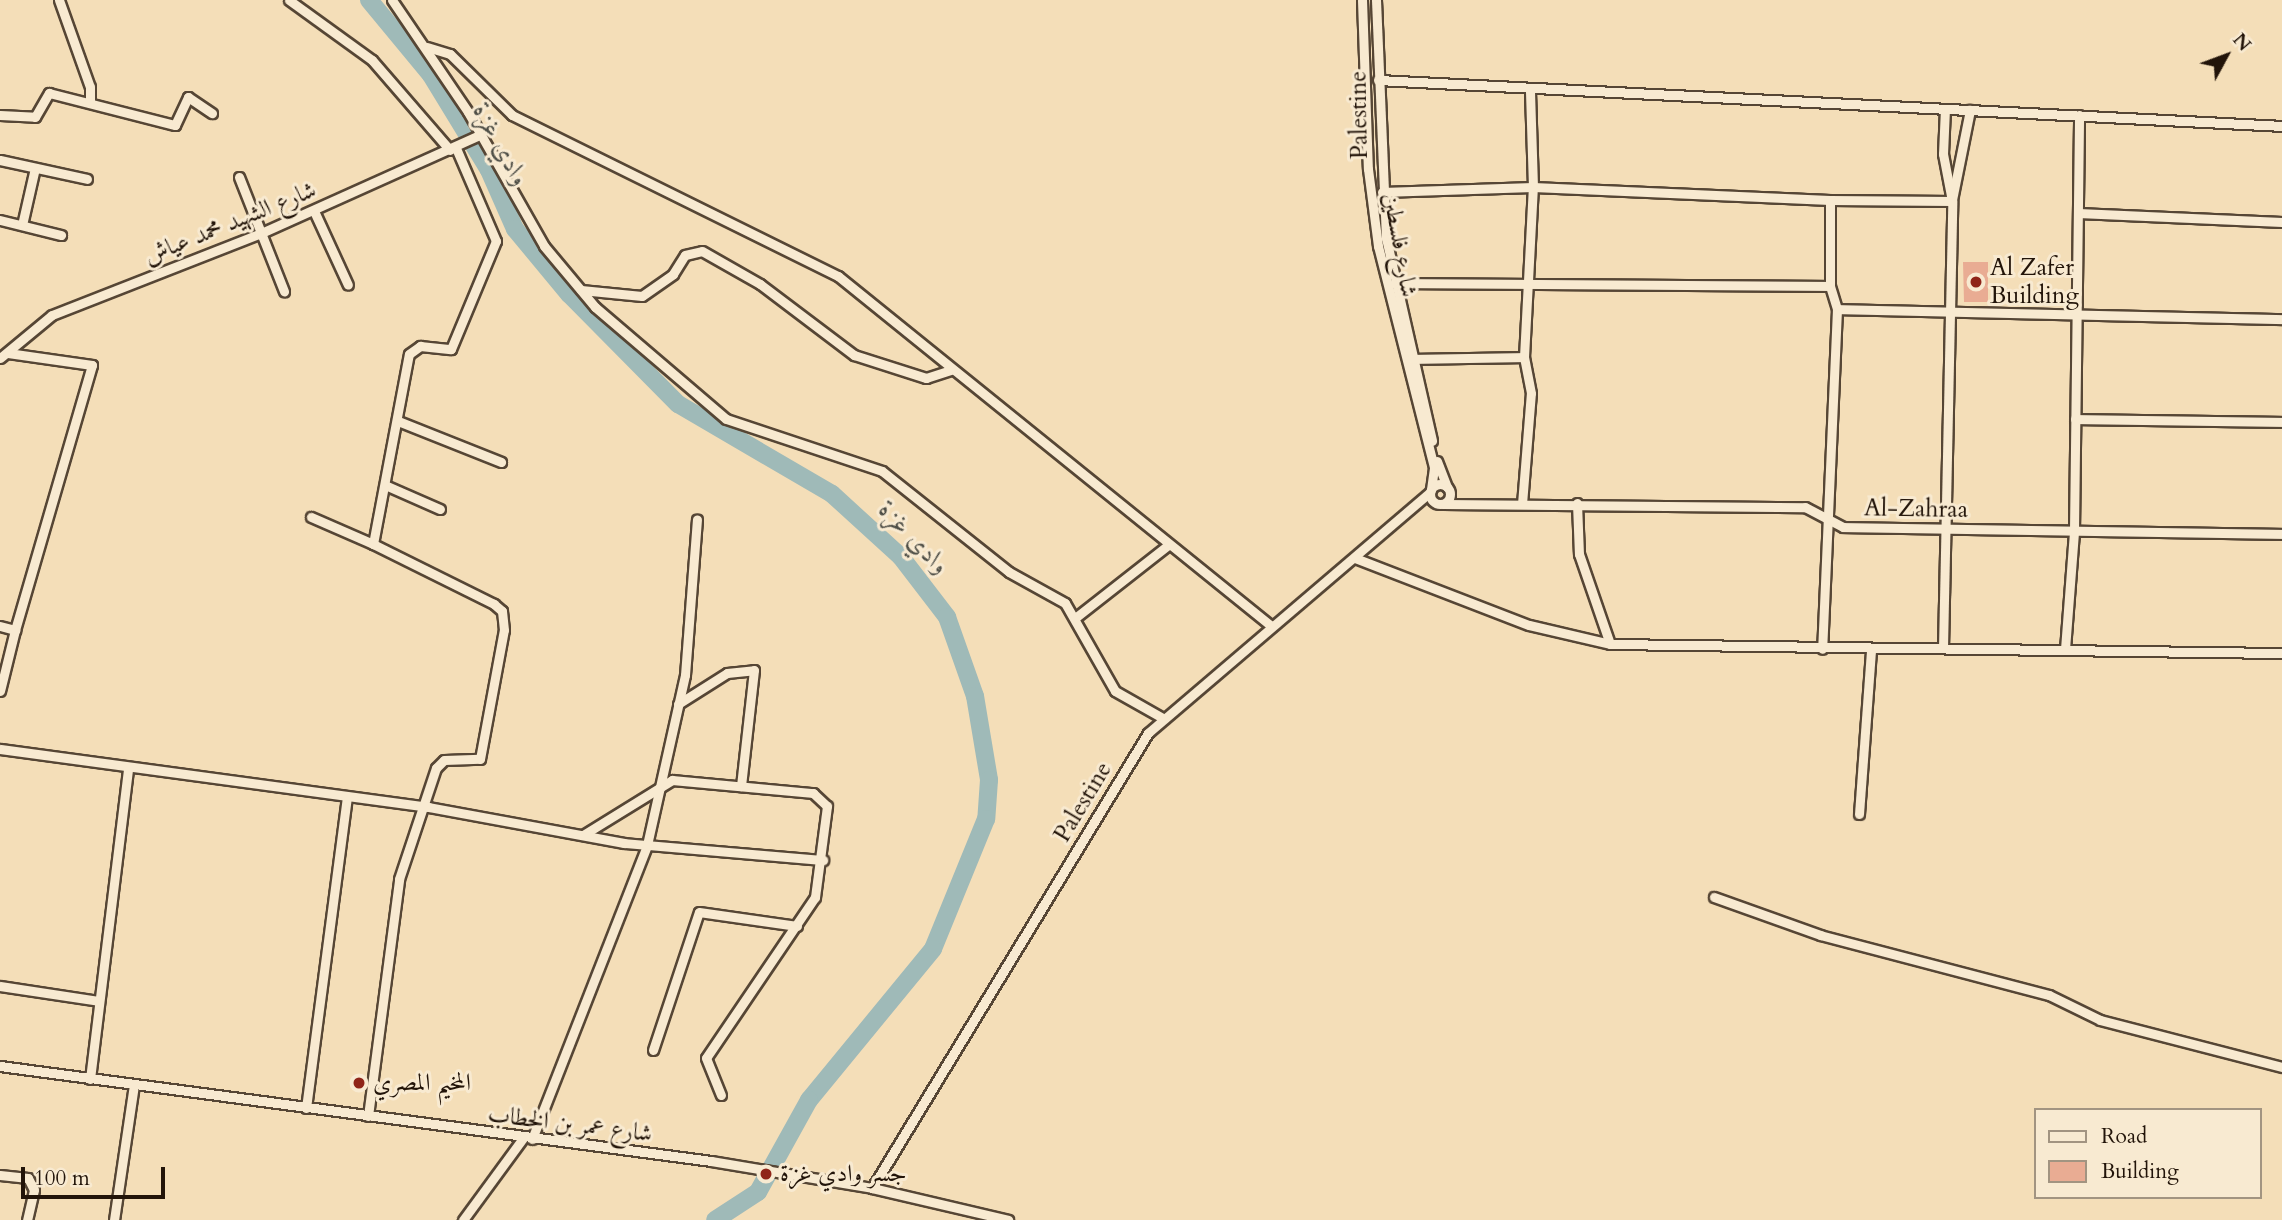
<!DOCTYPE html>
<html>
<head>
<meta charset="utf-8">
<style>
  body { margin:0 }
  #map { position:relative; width:2282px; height:1220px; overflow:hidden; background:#f4deb8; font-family:Cardo,Amiri,serif }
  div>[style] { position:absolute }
  .river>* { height:18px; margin:-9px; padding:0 9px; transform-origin:9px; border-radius:9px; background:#9fbab8 }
  .building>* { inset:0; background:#e9ac93 }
  .roads { filter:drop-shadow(2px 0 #564635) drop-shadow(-2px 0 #564635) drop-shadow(0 2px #564635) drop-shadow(0 -2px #564635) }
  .minor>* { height:9px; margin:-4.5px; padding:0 4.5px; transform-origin:4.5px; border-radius:4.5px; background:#f8ead1 }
  .minor>.ring { margin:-4.5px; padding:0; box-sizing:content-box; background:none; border:9px solid #f8ead1; border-radius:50% }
  .dots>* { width:19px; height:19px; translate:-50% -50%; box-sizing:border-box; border:4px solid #f8ead1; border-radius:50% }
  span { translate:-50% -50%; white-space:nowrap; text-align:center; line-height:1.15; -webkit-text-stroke:6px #f8ead1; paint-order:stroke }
  .street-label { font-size:24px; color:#221409 }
  .poi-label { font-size:24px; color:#221409 }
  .left { translate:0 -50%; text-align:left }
  .water-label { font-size:26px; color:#4e4e46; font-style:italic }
  .legend { position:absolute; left:2034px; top:1108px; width:228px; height:91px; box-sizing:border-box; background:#f8ead1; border:2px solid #a29481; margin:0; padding:9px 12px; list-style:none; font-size:21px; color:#221409 }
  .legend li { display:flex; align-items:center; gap:14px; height:35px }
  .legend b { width:35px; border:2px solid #a29481 }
  .north { position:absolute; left:2191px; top:21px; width:70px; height:70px; -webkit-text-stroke:5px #f8ead1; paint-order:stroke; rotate:49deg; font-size:19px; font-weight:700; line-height:28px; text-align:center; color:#221409 }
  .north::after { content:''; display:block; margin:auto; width:24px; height:32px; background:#221409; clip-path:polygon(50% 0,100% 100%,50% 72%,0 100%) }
  .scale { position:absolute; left:21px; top:1167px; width:144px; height:32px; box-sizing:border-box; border:4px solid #221409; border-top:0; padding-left:9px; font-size:21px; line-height:24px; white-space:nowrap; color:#221409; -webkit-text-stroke:5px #f8ead1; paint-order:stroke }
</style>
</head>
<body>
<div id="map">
  <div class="river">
    <div style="left:369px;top:0;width:97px;rotate:50.4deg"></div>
    <div style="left:431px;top:75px;width:111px;rotate:58.6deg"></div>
    <div style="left:489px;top:170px;width:64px;rotate:66.2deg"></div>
    <div style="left:515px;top:229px;width:85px;rotate:50.3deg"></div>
    <div style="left:569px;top:294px;width:155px;rotate:45.3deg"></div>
    <div style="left:678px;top:404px;width:178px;rotate:30.3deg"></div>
    <div style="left:832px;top:494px;width:93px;rotate:42.4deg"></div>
    <div style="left:901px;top:557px;width:76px;rotate:52.5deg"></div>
    <div style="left:947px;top:617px;width:84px;rotate:70.5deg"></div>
    <div style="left:975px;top:696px;width:85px;rotate:80.5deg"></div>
    <div style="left:989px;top:780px;width:39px;rotate:94deg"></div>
    <div style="left:986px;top:819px;width:140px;rotate:112.2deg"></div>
    <div style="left:933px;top:949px;width:195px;rotate:129.4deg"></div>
    <div style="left:809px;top:1100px;width:105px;rotate:119deg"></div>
    <div style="left:758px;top:1192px;width:51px;rotate:146.9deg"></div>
  </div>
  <div class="building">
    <div style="clip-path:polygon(1963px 262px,1988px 262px,1988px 302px,1964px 302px)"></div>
  </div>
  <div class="roads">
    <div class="minor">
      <div style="left:59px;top:0;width:92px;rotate:70.4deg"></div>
      <div style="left:90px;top:87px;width:16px;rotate:90deg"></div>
      <div style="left:289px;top:0;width:102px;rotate:35.9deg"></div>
      <div style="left:372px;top:60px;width:119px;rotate:49.1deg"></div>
      <div style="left:392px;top:0;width:135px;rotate:55.8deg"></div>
      <div style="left:468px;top:112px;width:154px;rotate:60.4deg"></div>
      <div style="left:544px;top:246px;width:80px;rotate:50.1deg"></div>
      <div style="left:595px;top:307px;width:172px;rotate:40.5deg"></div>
      <div style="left:726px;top:419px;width:164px;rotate:18.4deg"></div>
      <div style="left:882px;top:471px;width:162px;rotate:38.5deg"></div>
      <div style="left:1009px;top:572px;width:64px;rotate:29deg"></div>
      <div style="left:1065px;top:603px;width:101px;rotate:60.4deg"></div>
      <div style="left:1115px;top:691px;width:53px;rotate:29.5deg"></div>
      <div style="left:1362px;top:0;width:169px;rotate:88deg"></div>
      <div style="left:1368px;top:169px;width:78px;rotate:82.6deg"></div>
      <div style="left:1378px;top:246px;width:229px;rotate:75.8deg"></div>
      <div style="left:1434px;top:468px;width:22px;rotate:98deg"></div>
      <div style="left:1376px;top:0;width:238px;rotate:87.6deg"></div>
      <div style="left:1386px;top:238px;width:208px;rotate:77.2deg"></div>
      <div style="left:427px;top:47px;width:24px;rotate:17deg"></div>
      <div style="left:450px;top:54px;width:87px;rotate:44.5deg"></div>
      <div style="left:512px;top:115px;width:364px;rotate:26.3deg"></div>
      <div style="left:838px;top:276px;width:555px;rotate:38.93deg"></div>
      <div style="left:1378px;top:80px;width:905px;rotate:2.91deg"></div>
      <div style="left:0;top:115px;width:35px;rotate:3deg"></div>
      <div style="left:35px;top:117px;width:28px;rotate:-60deg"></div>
      <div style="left:49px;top:93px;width:130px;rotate:14.3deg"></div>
      <div style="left:175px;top:125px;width:31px;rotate:-65deg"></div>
      <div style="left:188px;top:97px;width:29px;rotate:34deg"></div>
      <div style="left:0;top:160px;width:89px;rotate:12.3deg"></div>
      <div style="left:239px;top:177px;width:123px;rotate:68.5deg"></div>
      <div style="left:1382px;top:192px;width:151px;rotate:-1.9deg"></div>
      <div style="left:1533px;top:187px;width:297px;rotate:2.5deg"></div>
      <div style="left:1830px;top:200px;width:86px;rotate:90deg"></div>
      <div style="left:1830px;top:286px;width:24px;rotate:73deg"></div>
      <div style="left:1837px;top:309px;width:340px;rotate:92.5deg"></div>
      <div style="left:1830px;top:200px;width:122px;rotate:0.5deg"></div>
      <div style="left:1952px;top:200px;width:92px;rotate:-78.7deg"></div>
      <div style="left:314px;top:211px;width:81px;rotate:65.3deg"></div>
      <div style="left:2078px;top:213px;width:204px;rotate:2.5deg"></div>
      <div style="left:0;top:220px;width:63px;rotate:13.8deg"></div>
      <div style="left:22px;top:225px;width:58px;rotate:-77.2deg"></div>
      <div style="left:1395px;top:283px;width:435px;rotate:0.4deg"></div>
      <div style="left:581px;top:290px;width:61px;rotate:5.6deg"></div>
      <div style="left:642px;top:296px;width:38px;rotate:-35deg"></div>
      <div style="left:673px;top:274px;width:22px;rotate:-58deg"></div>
      <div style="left:685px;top:255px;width:17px;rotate:-13deg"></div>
      <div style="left:702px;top:251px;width:67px;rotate:29.6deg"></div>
      <div style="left:760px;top:284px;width:118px;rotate:37.1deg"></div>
      <div style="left:854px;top:355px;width:76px;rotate:17.7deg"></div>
      <div style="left:926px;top:378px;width:26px;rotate:-18deg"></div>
      <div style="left:1837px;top:309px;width:445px;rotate:1.3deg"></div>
      <div style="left:0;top:358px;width:67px;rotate:-39.6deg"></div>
      <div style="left:52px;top:315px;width:222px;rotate:-21.4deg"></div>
      <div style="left:259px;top:234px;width:243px;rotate:-24.2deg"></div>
      <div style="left:1413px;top:359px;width:111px;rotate:-1deg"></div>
      <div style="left:2075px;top:419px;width:207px;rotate:0.8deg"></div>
      <div style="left:398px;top:421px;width:111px;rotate:21.7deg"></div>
      <div style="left:1437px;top:461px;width:28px;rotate:69deg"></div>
      <div class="ring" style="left:1430px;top:484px;width:11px;height:11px"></div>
      <div style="left:385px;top:485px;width:60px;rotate:23.6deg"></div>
      <div style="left:1577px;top:503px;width:51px;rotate:87.8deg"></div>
      <div style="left:1579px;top:554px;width:95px;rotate:71deg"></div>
      <div style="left:1610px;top:644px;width:672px;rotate:0.77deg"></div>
      <div style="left:1443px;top:504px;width:362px;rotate:0.5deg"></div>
      <div style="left:1805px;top:507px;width:43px;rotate:27.8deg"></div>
      <div style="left:1843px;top:527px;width:439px;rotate:0.9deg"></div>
      <div style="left:1522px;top:504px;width:111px;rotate:-85.4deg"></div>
      <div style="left:1531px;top:393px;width:37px;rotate:-101deg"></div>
      <div style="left:1524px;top:357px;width:170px;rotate:-87deg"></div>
      <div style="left:1533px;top:187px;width:96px;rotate:-91.8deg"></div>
      <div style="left:311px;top:517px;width:68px;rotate:23.5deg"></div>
      <div style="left:1355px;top:558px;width:186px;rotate:21.1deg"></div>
      <div style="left:1529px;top:625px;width:83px;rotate:13.2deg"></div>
      <div style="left:1075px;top:618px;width:118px;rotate:-38.1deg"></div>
      <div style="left:0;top:626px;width:16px;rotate:15deg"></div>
      <div style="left:15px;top:630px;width:276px;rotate:-73.8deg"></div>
      <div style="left:92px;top:365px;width:85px;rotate:-171.9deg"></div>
      <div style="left:1943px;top:648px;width:447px;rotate:-88.8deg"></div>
      <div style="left:1952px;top:201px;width:48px;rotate:-100.8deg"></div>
      <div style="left:1943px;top:154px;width:45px;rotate:-87.5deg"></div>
      <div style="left:2065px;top:649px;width:118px;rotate:-85.6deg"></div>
      <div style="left:2074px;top:531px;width:416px;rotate:-89.3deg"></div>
      <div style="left:0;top:691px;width:63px;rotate:-76.2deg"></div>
      <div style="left:678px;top:704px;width:58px;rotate:-32.3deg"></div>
      <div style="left:727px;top:673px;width:27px;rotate:-6deg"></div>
      <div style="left:754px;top:670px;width:117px;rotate:96.4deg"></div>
      <div style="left:0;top:749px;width:432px;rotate:7.7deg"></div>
      <div style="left:428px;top:807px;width:199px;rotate:10.4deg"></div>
      <div style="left:624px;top:843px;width:200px;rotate:4.9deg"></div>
      <div style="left:1859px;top:814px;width:165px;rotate:-85.8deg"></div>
      <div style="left:583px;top:835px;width:105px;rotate:-31.7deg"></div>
      <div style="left:672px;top:780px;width:142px;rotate:5.3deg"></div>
      <div style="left:813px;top:793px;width:19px;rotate:43deg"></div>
      <div style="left:827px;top:806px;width:92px;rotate:97.5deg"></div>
      <div style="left:815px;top:897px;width:194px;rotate:124.1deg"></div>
      <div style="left:706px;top:1058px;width:40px;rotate:68deg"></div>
      <div style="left:1714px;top:897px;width:113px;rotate:19.7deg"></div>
      <div style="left:1820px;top:935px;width:237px;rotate:14.7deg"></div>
      <div style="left:2049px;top:995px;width:57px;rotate:26.1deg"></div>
      <div style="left:2100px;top:1020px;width:188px;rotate:14.5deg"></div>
      <div style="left:0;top:986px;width:100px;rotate:8.6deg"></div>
      <div style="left:653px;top:1050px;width:145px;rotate:-71.6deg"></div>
      <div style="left:699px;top:912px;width:99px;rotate:8.1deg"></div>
      <div style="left:0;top:1066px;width:717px;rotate:7.61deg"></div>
      <div style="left:711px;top:1161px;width:163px;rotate:9.5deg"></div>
      <div style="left:872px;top:1188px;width:140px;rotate:13.2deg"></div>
      <div style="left:90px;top:1079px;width:313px;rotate:-83deg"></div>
      <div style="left:306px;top:1108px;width:313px;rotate:-82.5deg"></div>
      <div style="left:368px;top:1116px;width:239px;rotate:-82.5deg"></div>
      <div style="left:399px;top:879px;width:117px;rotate:-71.6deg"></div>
      <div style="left:436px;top:768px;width:11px;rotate:-45deg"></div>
      <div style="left:444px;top:760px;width:36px;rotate:-2deg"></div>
      <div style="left:480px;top:759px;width:131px;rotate:-79.5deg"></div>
      <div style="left:504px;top:630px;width:19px;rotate:-96deg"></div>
      <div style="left:502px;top:611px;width:11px;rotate:-139deg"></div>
      <div style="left:494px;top:604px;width:135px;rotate:-153.6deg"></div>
      <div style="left:373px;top:544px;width:193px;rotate:-79.3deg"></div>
      <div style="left:409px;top:354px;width:14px;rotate:-36deg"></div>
      <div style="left:420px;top:346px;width:31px;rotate:6deg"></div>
      <div style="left:451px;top:349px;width:117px;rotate:-67.4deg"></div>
      <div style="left:496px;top:241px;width:101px;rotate:-113.3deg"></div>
      <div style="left:532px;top:1139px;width:316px;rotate:-68.6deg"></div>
      <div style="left:647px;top:845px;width:174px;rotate:-77.4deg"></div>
      <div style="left:685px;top:675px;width:156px;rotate:-85.6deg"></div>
      <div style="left:0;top:1175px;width:28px;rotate:6deg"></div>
      <div style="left:28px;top:1178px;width:13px;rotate:63deg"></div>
      <div style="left:34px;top:1190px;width:31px;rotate:103deg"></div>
      <div style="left:872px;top:1188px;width:532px;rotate:-58.76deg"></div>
      <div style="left:1148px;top:733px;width:371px;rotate:-40.5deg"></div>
      <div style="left:114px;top:1220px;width:137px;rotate:-81.6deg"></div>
      <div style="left:463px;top:1220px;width:102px;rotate:-53.8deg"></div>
    </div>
  </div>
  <div class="dots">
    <div style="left:1976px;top:282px;background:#8f2418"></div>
    <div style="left:359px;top:1083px;background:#8f2418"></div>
    <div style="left:766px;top:1174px;background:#8f2418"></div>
  </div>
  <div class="street-label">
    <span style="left:1359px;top:115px;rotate:-91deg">Palestine</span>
    <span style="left:230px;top:223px;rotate:-22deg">شارع الشهيد محمد عياش</span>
    <span style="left:1400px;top:245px;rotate:80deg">شارع فلسطين</span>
    <span style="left:1916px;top:509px;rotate:1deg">Al-Zahraa</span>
    <span style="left:1083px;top:802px;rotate:-59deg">Palestine</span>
    <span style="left:570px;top:1124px;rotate:7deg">شارع عمر بن الخطاب</span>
  </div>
  <div class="poi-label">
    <span class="left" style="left:1990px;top:282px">Al Zafer<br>Building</span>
    <span class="left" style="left:373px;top:1083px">المخيم المصري</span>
    <span class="left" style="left:780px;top:1174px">جسر وادي غزة</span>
  </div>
  <div class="water-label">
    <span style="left:501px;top:145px;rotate:61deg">وادي غزة</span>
    <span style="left:914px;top:538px;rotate:46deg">وادي غزة</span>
  </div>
  <ul class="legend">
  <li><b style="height:9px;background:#f8ead1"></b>Road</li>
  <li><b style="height:19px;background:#e9ac93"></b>Building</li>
  </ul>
  <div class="north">N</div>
  <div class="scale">100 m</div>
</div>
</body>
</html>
